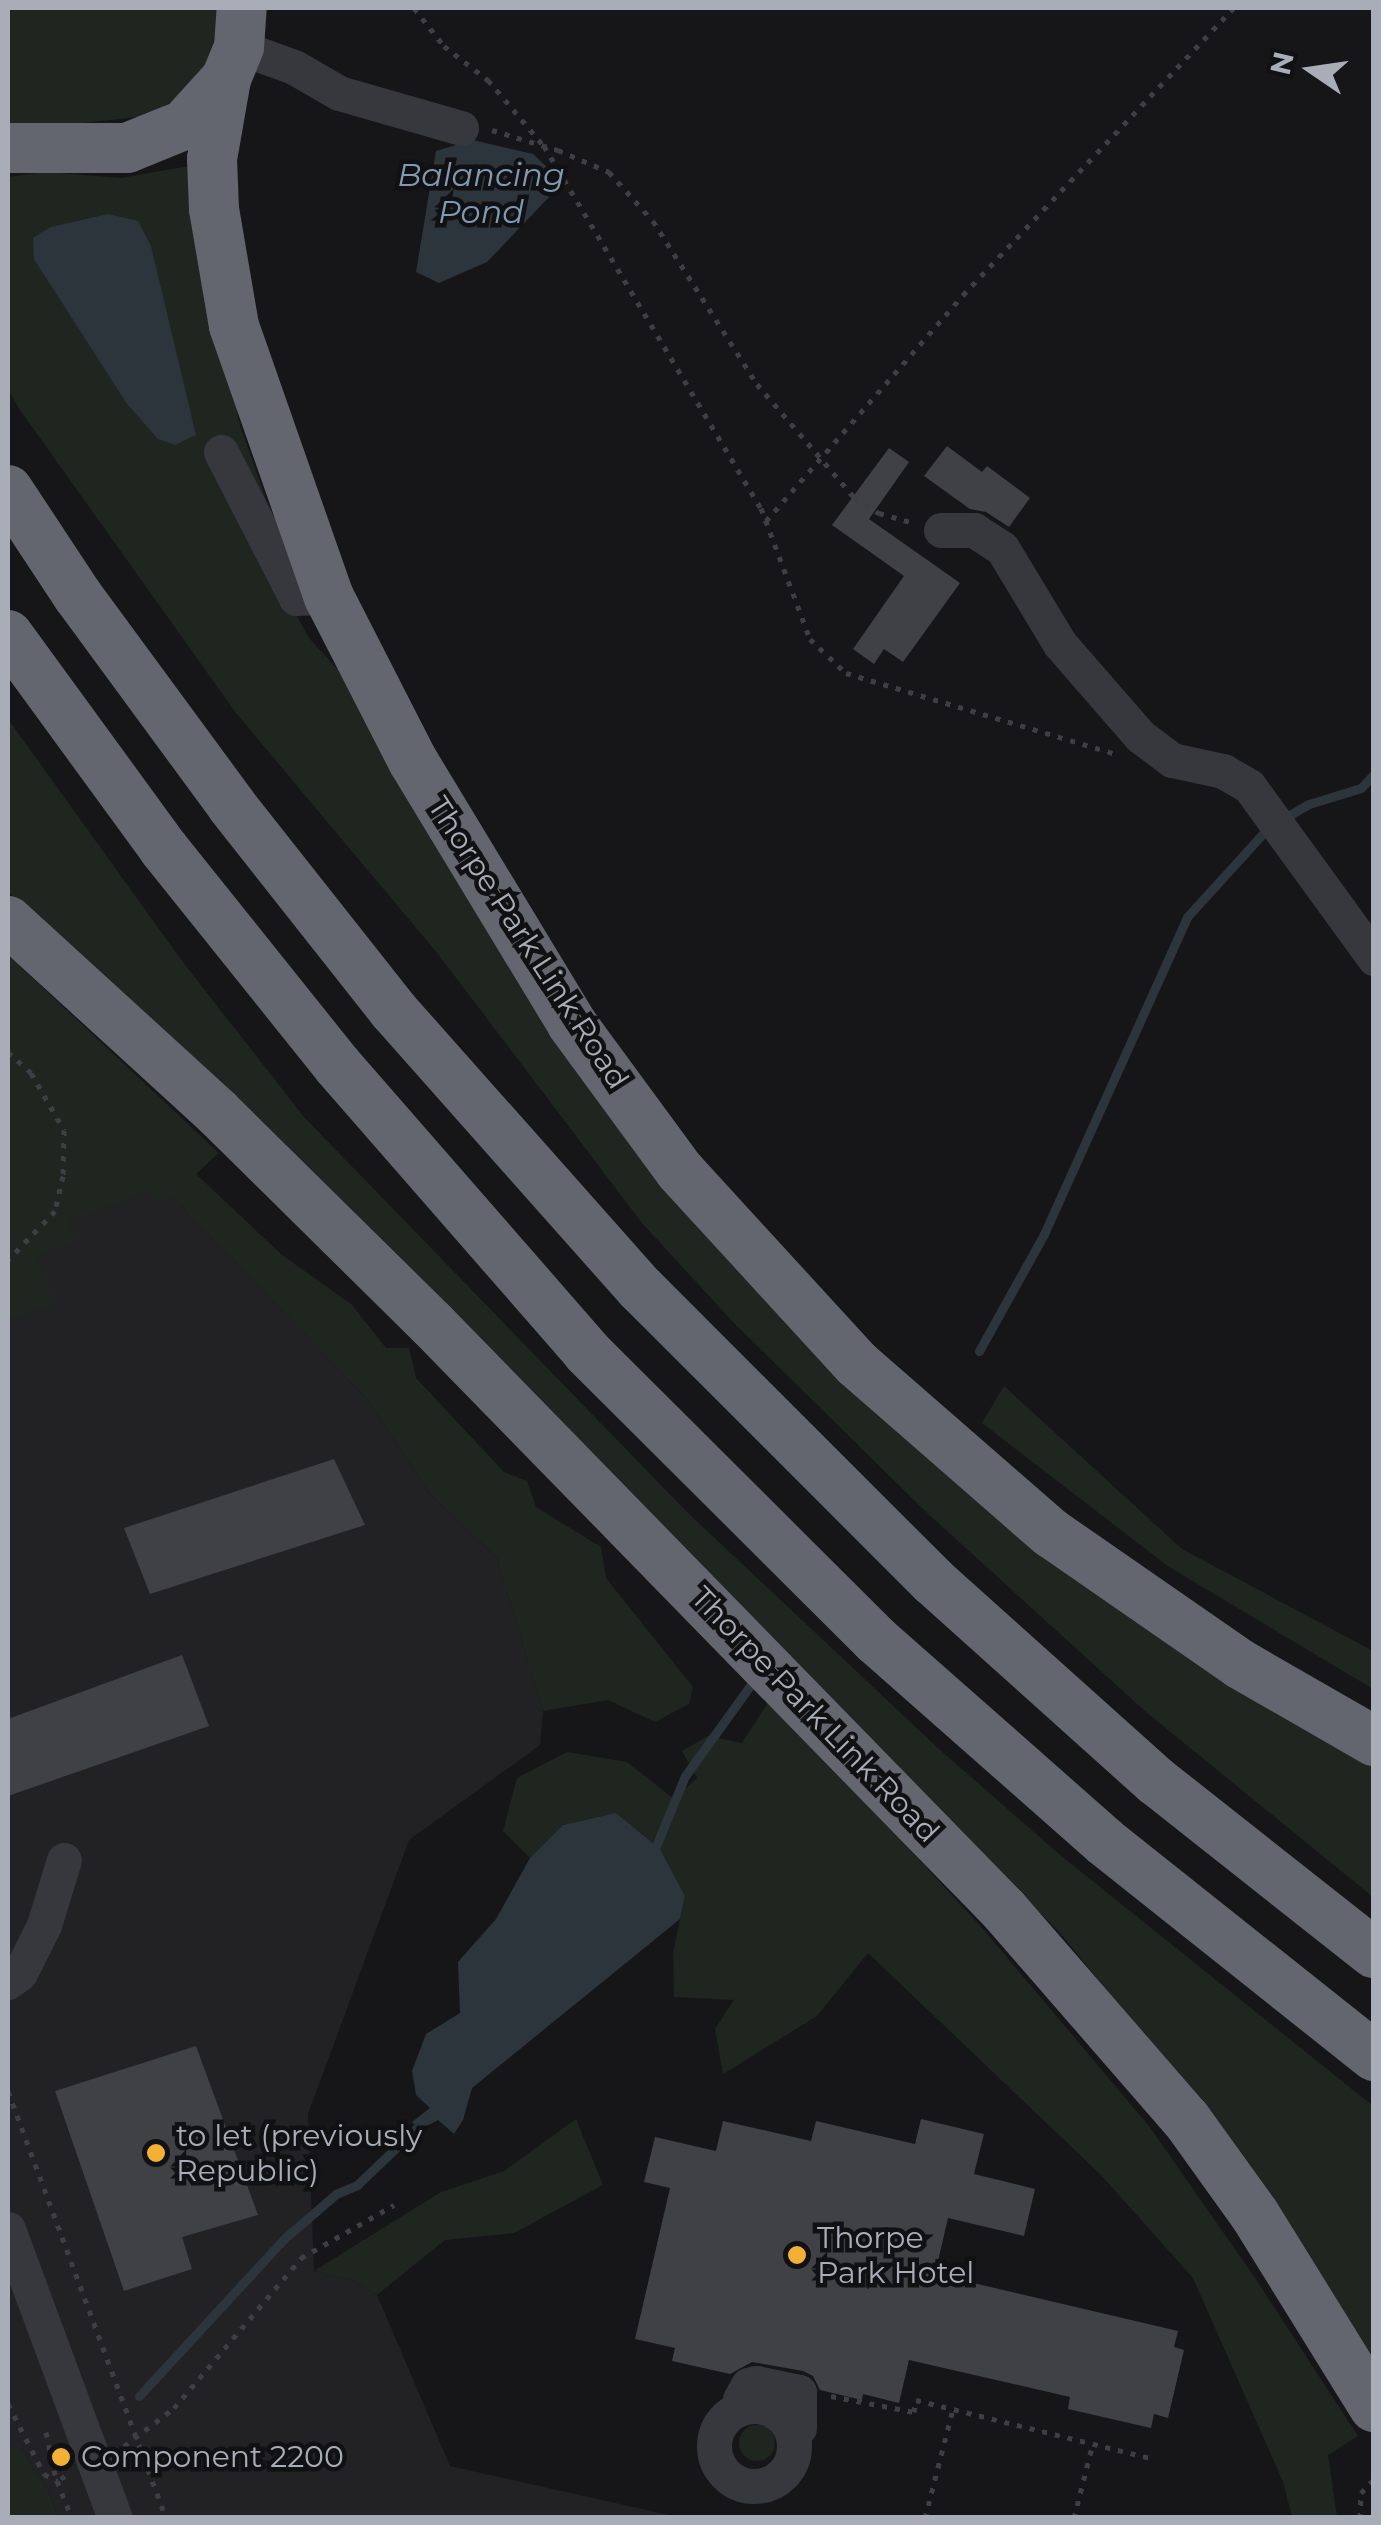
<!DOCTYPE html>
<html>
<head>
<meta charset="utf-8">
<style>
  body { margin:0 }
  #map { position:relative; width:1381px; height:2525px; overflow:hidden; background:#161618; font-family:Montserrat,sans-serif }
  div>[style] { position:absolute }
  .built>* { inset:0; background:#222225 }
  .green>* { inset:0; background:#1e261f }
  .round { border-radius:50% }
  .water>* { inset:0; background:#2c353c }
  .stream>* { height:9px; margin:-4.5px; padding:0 4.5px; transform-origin:4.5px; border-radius:4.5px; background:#2c353c }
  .building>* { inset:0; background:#404145 }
  .path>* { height:5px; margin-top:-2.5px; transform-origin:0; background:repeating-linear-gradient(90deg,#3d3f44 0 5px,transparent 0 13px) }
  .minor>* { height:35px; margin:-17.5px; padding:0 17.5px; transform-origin:17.5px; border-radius:17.5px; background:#37383d }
  .minor>.ring { margin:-17.5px; padding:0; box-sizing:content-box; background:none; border:35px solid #37383d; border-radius:50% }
  .highway>* { height:50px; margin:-25px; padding:0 25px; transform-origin:25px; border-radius:25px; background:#63666e }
  .dots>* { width:28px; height:28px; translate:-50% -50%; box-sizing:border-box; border:5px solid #111113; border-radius:50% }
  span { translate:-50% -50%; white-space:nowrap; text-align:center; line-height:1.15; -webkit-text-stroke:9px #111113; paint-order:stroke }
  .street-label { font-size:30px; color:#a8adb8 }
  .poi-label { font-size:30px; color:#a8adb8 }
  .left { translate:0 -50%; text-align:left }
  .water-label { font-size:32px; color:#7f9bb3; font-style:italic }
  .frame { position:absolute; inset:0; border:10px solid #a8adb8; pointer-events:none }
  .north { position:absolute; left:1261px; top:20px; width:100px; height:100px; -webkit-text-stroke:8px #111113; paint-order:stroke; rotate:283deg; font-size:28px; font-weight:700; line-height:40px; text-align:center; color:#a8adb8 }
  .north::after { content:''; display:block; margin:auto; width:35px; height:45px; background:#a8adb8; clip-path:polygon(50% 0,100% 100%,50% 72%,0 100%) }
</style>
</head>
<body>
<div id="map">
  <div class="built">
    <div style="clip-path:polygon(128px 1150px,366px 1398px,430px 1494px,497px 1558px,543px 1711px,540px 1745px,409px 1840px,308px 2114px,314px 2271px,355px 2281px,377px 2295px,450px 2466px,678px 2517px,58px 2517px,48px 2490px,21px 2448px,8px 2448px,8px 1282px)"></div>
  </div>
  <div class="green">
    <div style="clip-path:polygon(8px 8px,218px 8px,218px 28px,205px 65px,181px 96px,147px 116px,8px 131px)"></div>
    <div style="clip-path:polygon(195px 165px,239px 422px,283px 548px,281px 587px,309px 638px,340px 672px,710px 1237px,1373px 1762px,1373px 1897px,1146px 1712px,924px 1510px,732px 1321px,642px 1223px,438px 954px,236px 713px,20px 410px,8px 390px,8px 177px,47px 172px,120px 178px)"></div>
    <div style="clip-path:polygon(8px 719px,182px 961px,304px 1117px,688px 1513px,939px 1749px,1059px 1854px,1373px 2106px,1373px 2357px,1228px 2138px,1060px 1933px,562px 1429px,84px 961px,8px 892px)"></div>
    <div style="clip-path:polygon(8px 955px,219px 1153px,196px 1174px,282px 1255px,351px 1304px,386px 1348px,409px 1348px,416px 1378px,504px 1472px,527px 1481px,536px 1507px,601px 1547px,606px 1578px,693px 1687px,689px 1704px,655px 1722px,608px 1700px,543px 1711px,497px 1558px,430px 1494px,366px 1398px,171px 1195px,159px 1205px,151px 1190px,69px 1221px,76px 1240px,37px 1257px,55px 1304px,8px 1319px)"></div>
    <div style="clip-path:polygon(1004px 1386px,1182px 1549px,1373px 1651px,1373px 1689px,1169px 1567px,982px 1423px)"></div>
    <div style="clip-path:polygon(771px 1698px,983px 1929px,1149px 2126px,1253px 2275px,1358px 2436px,1328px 2455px,1337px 2517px,1292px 2517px,1283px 2482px,1193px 2278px,1101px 2175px,868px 1953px,817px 2016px,723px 2074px,715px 2029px,734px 2000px,674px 1997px,673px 1953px,685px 1896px,660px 1849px,616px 1813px,563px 1825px,530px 1858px,503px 1831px,517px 1778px,567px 1752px,627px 1762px,674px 1799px,697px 1778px,682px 1751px,708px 1736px,742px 1743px)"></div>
    <div style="clip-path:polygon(576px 2119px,603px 2185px,514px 2233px,445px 2240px,377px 2295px,355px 2281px,314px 2271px,441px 2192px,504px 2171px)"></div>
    <div class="round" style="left:739px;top:2425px;width:36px;height:36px"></div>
    <div style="clip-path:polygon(8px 2448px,21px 2448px,48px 2490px,58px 2517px,8px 2517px)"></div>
  </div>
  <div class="water">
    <div style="clip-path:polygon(473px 140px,533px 154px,549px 169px,552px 194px,487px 262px,439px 283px,416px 272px,436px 151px)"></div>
    <div style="clip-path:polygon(108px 214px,138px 221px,151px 246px,196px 435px,175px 445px,158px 439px,127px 404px,34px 259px,33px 238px,51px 227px)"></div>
    <div style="clip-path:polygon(616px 1813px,660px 1849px,685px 1896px,680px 1919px,472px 2088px,463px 2120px,454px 2134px,438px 2120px,419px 2130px,412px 2122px,430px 2108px,416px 2095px,412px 2071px,426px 2034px,460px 2013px,458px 1962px,496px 1919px,530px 1858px,563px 1825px)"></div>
  </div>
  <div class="stream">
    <div style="left:1281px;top:820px;width:32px;rotate:-30deg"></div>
    <div style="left:1309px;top:804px;width:54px;rotate:-17.1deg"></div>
    <div style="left:1361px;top:788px;width:19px;rotate:-47deg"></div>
    <div style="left:979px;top:1351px;width:134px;rotate:-60.9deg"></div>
    <div style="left:1044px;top:1234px;width:348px;rotate:-65.7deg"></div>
    <div style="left:1187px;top:917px;width:120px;rotate:-47.7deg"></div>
    <div style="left:656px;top:1846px;width:76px;rotate:-67.5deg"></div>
    <div style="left:685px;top:1776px;width:111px;rotate:-54.2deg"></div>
    <div style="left:139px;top:2396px;width:215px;rotate:-47.3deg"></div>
    <div style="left:285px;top:2238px;width:67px;rotate:-40.8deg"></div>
    <div style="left:336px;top:2194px;width:23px;rotate:-23deg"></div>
    <div style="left:357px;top:2185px;width:91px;rotate:-43.7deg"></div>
  </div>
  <div class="building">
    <div style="clip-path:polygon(947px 446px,982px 472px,987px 466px,1030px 498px,1009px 527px,986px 512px,970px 509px,924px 476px)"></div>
    <div style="clip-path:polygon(889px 448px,909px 462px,869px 519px,960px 583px,903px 662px,884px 649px,874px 664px,853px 649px,904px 576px,832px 525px)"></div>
    <div style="clip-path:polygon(334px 1459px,365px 1525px,150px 1594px,124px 1528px)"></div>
    <div style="clip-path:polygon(182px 1655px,209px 1726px,8px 1796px,8px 1719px)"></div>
    <div style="clip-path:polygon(196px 2046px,258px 2215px,182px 2237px,192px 2269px,124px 2291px,55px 2091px)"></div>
    <div style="clip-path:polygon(921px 2119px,984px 2134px,974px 2174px,1035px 2189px,1024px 2236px,948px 2218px,935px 2274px,1178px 2331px,1174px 2347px,1184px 2350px,1168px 2418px,1154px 2414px,1151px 2428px,1068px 2409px,1070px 2397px,909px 2360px,899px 2403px,863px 2394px,862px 2400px,820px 2390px,813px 2376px,803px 2371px,752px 2362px,730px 2374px,672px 2361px,675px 2348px,635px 2339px,670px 2188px,644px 2182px,655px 2137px,716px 2151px,723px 2121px,811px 2141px,816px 2121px,915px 2144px)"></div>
  </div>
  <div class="path">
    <div style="left:414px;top:8px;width:48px;rotate:51.7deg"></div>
    <div style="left:444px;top:46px;width:56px;rotate:37.7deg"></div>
    <div style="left:488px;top:80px;width:87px;rotate:49.7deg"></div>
    <div style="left:544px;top:146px;width:422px;rotate:59.1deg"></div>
    <div style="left:761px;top:508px;width:140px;rotate:69.5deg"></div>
    <div style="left:810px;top:639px;width:50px;rotate:43.4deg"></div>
    <div style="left:846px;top:673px;width:279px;rotate:16.7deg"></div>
    <div style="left:492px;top:130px;width:69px;rotate:16.9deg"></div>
    <div style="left:558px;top:150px;width:56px;rotate:23.3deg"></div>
    <div style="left:609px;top:172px;width:66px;rotate:48.1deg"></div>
    <div style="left:653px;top:221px;width:193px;rotate:57.5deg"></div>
    <div style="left:757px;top:384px;width:149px;rotate:49.4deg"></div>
    <div style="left:854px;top:497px;width:30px;rotate:33deg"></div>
    <div style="left:879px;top:513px;width:36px;rotate:16deg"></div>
    <div style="left:766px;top:521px;width:300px;rotate:-48.9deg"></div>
    <div style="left:963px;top:295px;width:394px;rotate:-46.7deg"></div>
    <div style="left:8px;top:1052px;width:31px;rotate:42deg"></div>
    <div style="left:31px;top:1073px;width:66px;rotate:59.9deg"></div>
    <div style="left:64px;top:1130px;width:46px;rotate:91.2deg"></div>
    <div style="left:63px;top:1176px;width:36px;rotate:103deg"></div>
    <div style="left:55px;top:1211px;width:68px;rotate:133.8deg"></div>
    <div style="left:8px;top:2091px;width:455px;rotate:69.7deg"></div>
    <div style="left:831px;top:2396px;width:85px;rotate:10.9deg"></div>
    <div style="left:914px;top:2412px;width:12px;rotate:-81deg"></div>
    <div style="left:916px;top:2400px;width:246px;rotate:13.9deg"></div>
    <div style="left:8px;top:2404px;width:79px;rotate:62.8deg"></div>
    <div style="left:44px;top:2474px;width:15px;rotate:28deg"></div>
    <div style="left:46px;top:2432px;width:48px;rotate:78deg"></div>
    <div style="left:124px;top:2446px;width:63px;rotate:-37.2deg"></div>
    <div style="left:174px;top:2408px;width:197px;rotate:-49.7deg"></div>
    <div style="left:301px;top:2258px;width:107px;rotate:-29.7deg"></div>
    <div style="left:65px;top:2476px;width:9px;rotate:148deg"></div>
    <div style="left:57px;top:2481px;width:40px;rotate:68deg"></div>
    <div style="left:925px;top:2518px;width:113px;rotate:-75.6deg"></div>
    <div style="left:1074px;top:2518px;width:77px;rotate:-75.8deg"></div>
    <div style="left:1360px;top:2518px;width:25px;rotate:-88deg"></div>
    <div style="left:1361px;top:2493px;width:19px;rotate:-47deg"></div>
  </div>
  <div class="minor">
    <div style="left:239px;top:47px;width:59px;rotate:20deg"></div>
    <div style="left:294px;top:67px;width:52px;rotate:30deg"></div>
    <div style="left:339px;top:93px;width:127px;rotate:16deg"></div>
    <div style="left:221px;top:452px;width:164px;rotate:62.8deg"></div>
    <div style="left:296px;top:598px;width:33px;rotate:-2deg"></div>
    <div style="left:941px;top:530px;width:33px"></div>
    <div style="left:974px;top:530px;width:33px;rotate:33deg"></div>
    <div style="left:1002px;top:548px;width:112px;rotate:58.9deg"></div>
    <div style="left:1060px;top:644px;width:122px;rotate:49deg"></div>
    <div style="left:1140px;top:736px;width:40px;rotate:37deg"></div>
    <div style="left:1172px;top:760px;width:52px;rotate:12.2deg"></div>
    <div style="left:1223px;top:771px;width:30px;rotate:30deg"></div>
    <div style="left:1249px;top:786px;width:213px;rotate:54deg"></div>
    <div style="left:8px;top:1982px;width:15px;rotate:-37deg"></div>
    <div style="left:20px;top:1973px;width:54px;rotate:-63.4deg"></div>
    <div style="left:44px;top:1925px;width:68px;rotate:-72.9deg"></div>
    <div style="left:8px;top:2229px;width:308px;rotate:69.7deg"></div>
    <div style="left:740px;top:2399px;width:16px;rotate:-60deg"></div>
    <div style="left:748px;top:2385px;width:8px;rotate:-14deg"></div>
    <div style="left:756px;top:2383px;width:44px;rotate:11.8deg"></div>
    <div style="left:799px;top:2392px;width:36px;rotate:90deg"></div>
    <div class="ring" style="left:714px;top:2406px;width:45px;height:45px"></div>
  </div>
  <div class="highway">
    <div style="left:226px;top:79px;width:81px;rotate:99.9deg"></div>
    <div style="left:212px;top:159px;width:50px;rotate:87.7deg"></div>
    <div style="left:214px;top:209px;width:119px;rotate:80.3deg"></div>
    <div style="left:234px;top:326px;width:287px;rotate:70.7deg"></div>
    <div style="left:329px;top:597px;width:184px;rotate:62.9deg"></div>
    <div style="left:413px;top:761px;width:307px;rotate:58.8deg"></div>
    <div style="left:572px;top:1024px;width:182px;rotate:53.7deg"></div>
    <div style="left:680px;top:1171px;width:262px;rotate:47.5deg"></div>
    <div style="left:857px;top:1364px;width:257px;rotate:41.1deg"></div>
    <div style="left:1051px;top:1533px;width:230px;rotate:34.7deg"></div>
    <div style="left:1240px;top:1664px;width:155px;rotate:29.9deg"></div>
    <div style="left:8px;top:148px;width:119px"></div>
    <div style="left:127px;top:148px;width:61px;rotate:-22deg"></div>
    <div style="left:184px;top:125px;width:62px;rotate:-47.6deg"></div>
    <div style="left:226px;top:79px;width:35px;rotate:-68deg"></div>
    <div style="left:239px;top:47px;width:39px;rotate:-86deg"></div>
    <div style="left:8px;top:490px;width:127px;rotate:56.6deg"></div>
    <div style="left:78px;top:596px;width:260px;rotate:53.7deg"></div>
    <div style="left:232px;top:806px;width:260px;rotate:51.7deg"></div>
    <div style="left:393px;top:1010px;width:373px;rotate:48.4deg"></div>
    <div style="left:641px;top:1289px;width:413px;rotate:45deg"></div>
    <div style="left:933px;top:1581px;width:300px;rotate:41.9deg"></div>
    <div style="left:1156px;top:1781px;width:278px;rotate:38.3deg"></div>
    <div style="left:8px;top:635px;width:265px;rotate:53.9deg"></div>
    <div style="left:164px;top:849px;width:277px;rotate:51.3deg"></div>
    <div style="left:337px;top:1065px;width:381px;rotate:48.9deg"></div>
    <div style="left:587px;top:1352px;width:408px;rotate:44.9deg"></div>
    <div style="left:876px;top:1640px;width:305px;rotate:41.4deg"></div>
    <div style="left:1105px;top:1842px;width:344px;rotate:38.5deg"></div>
    <div style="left:8px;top:921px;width:285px;rotate:42.4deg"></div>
    <div style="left:218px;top:1113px;width:301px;rotate:44.6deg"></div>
    <div style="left:432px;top:1324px;width:819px;rotate:45.69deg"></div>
    <div style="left:1004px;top:1910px;width:277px;rotate:49deg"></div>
    <div style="left:1186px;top:2119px;width:118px;rotate:54.3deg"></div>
    <div style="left:1255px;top:2215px;width:226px;rotate:58.2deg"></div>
  </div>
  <div class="dots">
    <div style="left:156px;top:2153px;background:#f2b134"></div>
    <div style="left:797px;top:2255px;background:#f2b134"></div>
    <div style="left:61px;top:2457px;background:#f2b134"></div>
  </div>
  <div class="street-label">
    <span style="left:528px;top:943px;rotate:57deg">Thorpe Park Link Road</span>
    <span style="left:815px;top:1715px;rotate:46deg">Thorpe Park Link Road</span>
  </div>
  <div class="poi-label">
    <span class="left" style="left:176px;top:2153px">to let (previously<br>Republic)</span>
    <span class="left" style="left:817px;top:2255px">Thorpe<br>Park Hotel</span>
    <span class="left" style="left:81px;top:2457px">Component 2200</span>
  </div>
  <div class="water-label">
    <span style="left:481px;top:194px">Balancing<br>Pond</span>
  </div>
  <div class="frame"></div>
  <div class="north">N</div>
</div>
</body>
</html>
